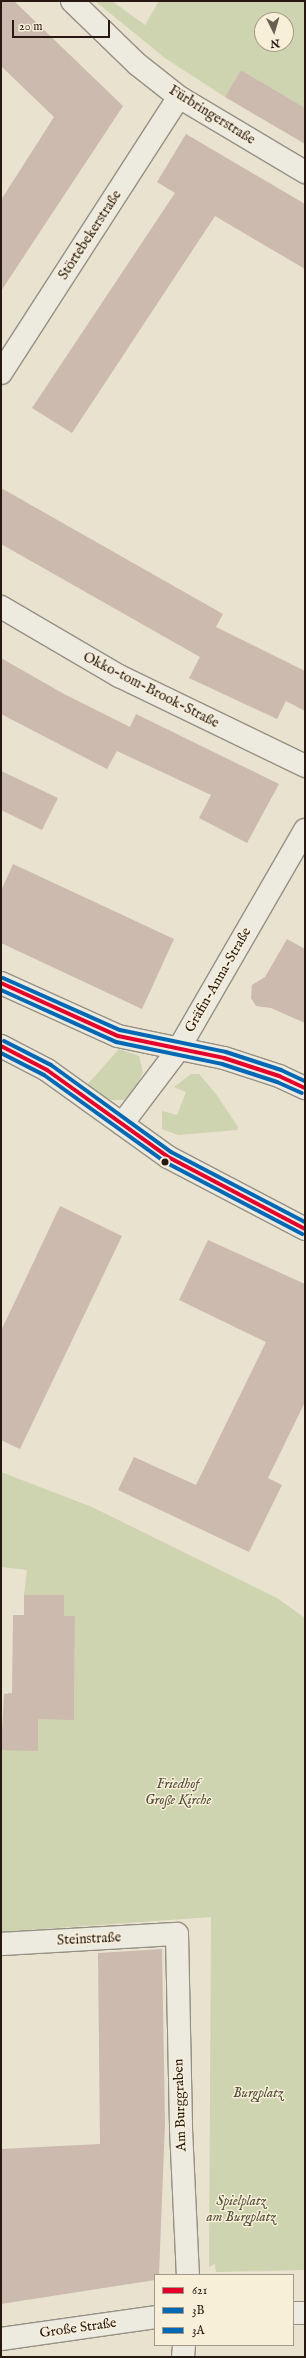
<!DOCTYPE html>
<html>
<head>
<meta charset="utf-8">
<style>
  body { margin:0 }
  #map { position:relative; width:306px; height:2358px; overflow:hidden; background:#e9e2cf; font-family:"IM FELL English",serif }
  div>[style] { position:absolute }
  .green>* { inset:0; background:#ced3b0 }
  .building>* { inset:0; background:#cbbaad }
  .roads { filter:drop-shadow(1px 0 #959084) drop-shadow(-1px 0 #959084) drop-shadow(0 1px #959084) drop-shadow(0 -1px #959084) }
  .minor>* { height:22px; margin:-11px; padding:0 11px; transform-origin:11px; border-radius:11px; background:#edeae0 }
  .bus-1>* { height:4px; margin:-2px; padding:0 2px; transform-origin:2px; border-radius:2px; background:#e4002b }
  .bus-2>* { height:4px; margin:-2px; padding:0 2px; transform-origin:2px; border-radius:2px; background:#0068b4 }
  .bus-3>* { height:4px; margin:-2px; padding:0 2px; transform-origin:2px; border-radius:2px; background:#0068b4 }
  .dots>* { width:11px; height:11px; translate:-50% -50%; box-sizing:border-box; border:2px solid #f8efd9; border-radius:50% }
  span { translate:-50% -50%; white-space:nowrap; text-align:center; line-height:1.15; -webkit-text-stroke:3px #f8efd9; paint-order:stroke }
  .street-label { font-size:14px; color:#271912 }
  .park-label { font-size:14px; color:#524d3a; font-style:italic }
  .frame { position:absolute; inset:0; border:2px solid #271912; pointer-events:none }
  .legend { position:absolute; left:154px; top:2274px; width:140px; height:72px; box-sizing:border-box; background:#f8efd9; border:1px solid #a49989; margin:0; padding:5px 7px; list-style:none; font-size:12px; color:#271912 }
  .legend li { display:flex; align-items:center; gap:8px; height:20px }
  .legend b { width:20px; border:1px solid #a49989 }
  .north { position:absolute; left:254px; top:12px; width:40px; height:40px; box-sizing:border-box; background:#f8efd9; border:1px solid #a49989; border-radius:50%; rotate:175deg; font-size:11px; font-weight:700; line-height:16px; text-align:center; color:#271912 }
  .north::after { content:''; display:block; margin:auto; width:14px; height:18px; background:#6b5f54; clip-path:polygon(50% 0,100% 100%,50% 72%,0 100%) }
  .scale { position:absolute; left:12px; top:20px; width:98px; height:18px; box-sizing:border-box; border:2px solid #271912; border-top:0; padding-left:5px; font-size:12px; line-height:14px; white-space:nowrap; color:#271912; -webkit-text-stroke:3px #f8efd9; paint-order:stroke }
</style>
</head>
<body>
<div id="map">
  <div class="green">
    <div style="clip-path:polygon(evenodd,95px 1px,112px 1px,145px 25px,159px 1px,305px 1px,305px 108px,241px 70px,225px 97px,165px 58px,95px 1px,262px 20px,286px 20px,286px 44px,262px 44px,262px 20px)"></div>
    <div style="clip-path:polygon(119px 1049px,139px 1056px,143px 1072px,136px 1087px,124px 1100px,110px 1100px,87px 1085px)"></div>
    <div style="clip-path:polygon(191px 1074px,199px 1074px,216px 1094px,238px 1127px,237px 1130px,178px 1135px,162px 1129px,162px 1111px,177px 1115px,186px 1092px,174px 1087px)"></div>
    <div style="clip-path:polygon(1px 1472px,92px 1507px,277px 1598px,305px 1618px,305px 2270px,216px 2272px,215px 2264px,209px 2267px,211px 1917px,1px 1932px,1px 1750px,38px 1750px,38px 1719px,74px 1719px,75px 1617px,64px 1616px,63px 1595px,24px 1595px,27px 1570px,1px 1567px)"></div>
  </div>
  <div class="building">
    <div style="clip-path:polygon(1px 1px,14px 1px,123px 106px,1px 291px,1px 200px,54px 117px,1px 66px)"></div>
    <div style="clip-path:polygon(241px 70px,305px 108px,305px 144px,225px 97px)"></div>
    <div style="clip-path:polygon(186px 134px,305px 204px,305px 269px,215px 216px,72px 433px,32px 408px,175px 193px,157px 182px)"></div>
    <div style="clip-path:polygon(1px 488px,223px 614px,216px 627px,305px 671px,305px 711px,286px 701px,277px 719px,189px 678px,200px 657px,1px 544px)"></div>
    <div style="clip-path:polygon(1px 658px,64px 694px,130px 727px,136px 714px,279px 784px,247px 843px,199px 818px,211px 795px,117px 751px,107px 769px,1px 714px)"></div>
    <div style="clip-path:polygon(1px 771px,58px 798px,42px 830px,1px 810px)"></div>
    <div style="clip-path:polygon(13px 864px,174px 939px,142px 1009px,1px 943px,1px 891px)"></div>
    <div style="clip-path:polygon(287px 939px,305px 949px,305px 1023px,271px 1008px,256px 1006px,251px 998px,252px 985px,265px 977px)"></div>
    <div style="clip-path:polygon(60px 1206px,122px 1236px,20px 1449px,1px 1440px,1px 1331px)"></div>
    <div style="clip-path:polygon(208px 1240px,305px 1284px,305px 1402px,268px 1478px,282px 1485px,249px 1552px,118px 1490px,134px 1457px,196px 1485px,266px 1342px,179px 1300px)"></div>
    <div style="clip-path:polygon(24px 1595px,64px 1595px,64px 1616px,75px 1616px,74px 1720px,38px 1719px,38px 1751px,1px 1750px,4px 1694px,12px 1693px,13px 1615px,24px 1615px)"></div>
    <div style="clip-path:polygon(162px 1949px,165px 2123px,159px 2275px,155px 2275px,155px 2280px,1px 2304px,1px 2149px,100px 2144px,98px 1953px)"></div>
  </div>
  <div class="roads">
    <div class="minor">
      <div style="left:72px;top:1px;width:91px;rotate:44.1deg"></div>
      <div style="left:137px;top:64px;width:53px;rotate:38.2deg"></div>
      <div style="left:179px;top:97px;width:147px;rotate:30.8deg"></div>
      <div style="left:1px;top:373px;width:328px;rotate:-57.2deg"></div>
      <div style="left:1px;top:607px;width:137px;rotate:30.3deg"></div>
      <div style="left:119px;top:676px;width:207px;rotate:25.8deg"></div>
      <div style="left:1px;top:983px;width:128px;rotate:24.4deg"></div>
      <div style="left:118px;top:1036px;width:108px;rotate:11.7deg"></div>
      <div style="left:224px;top:1058px;width:58px;rotate:18.1deg"></div>
      <div style="left:279px;top:1076px;width:29px;rotate:25deg"></div>
      <div style="left:1px;top:1046px;width:52px;rotate:27.6deg"></div>
      <div style="left:47px;top:1070px;width:149px;rotate:35.7deg"></div>
      <div style="left:168px;top:1157px;width:155px;rotate:27.7deg"></div>
      <div style="left:122px;top:1124px;width:93px;rotate:-52.9deg"></div>
      <div style="left:178px;top:1050px;width:254px;rotate:-60deg"></div>
      <div style="left:1px;top:1944px;width:176px;rotate:-3.3deg"></div>
      <div style="left:177px;top:1934px;width:195px;rotate:88.8deg"></div>
      <div style="left:181px;top:2129px;width:146px;rotate:87.3deg"></div>
      <div style="left:293px;top:2313px;width:12px"></div>
      <div style="left:1px;top:2339px;width:156px;rotate:-8.1deg"></div>
      <div style="left:183px;top:2357px;width:12px;rotate:-85deg"></div>
    </div>
  </div>
  <div class="bus-1">
    <div style="left:1px;top:983px;width:128px;rotate:24.4deg"></div>
    <div style="left:118px;top:1036px;width:108px;rotate:11.7deg"></div>
    <div style="left:224px;top:1058px;width:58px;rotate:18.1deg"></div>
    <div style="left:279px;top:1076px;width:29px;rotate:25deg"></div>
    <div style="left:1px;top:1046px;width:52px;rotate:27.6deg"></div>
    <div style="left:47px;top:1070px;width:149px;rotate:35.7deg"></div>
    <div style="left:168px;top:1157px;width:155px;rotate:27.7deg"></div>
  </div>
  <div class="bus-2">
    <div style="left:1px;top:990px;width:126px;rotate:24.3deg"></div>
    <div style="left:116px;top:1042px;width:108px;rotate:11.7deg"></div>
    <div style="left:222px;top:1064px;width:58px;rotate:18.1deg"></div>
    <div style="left:277px;top:1082px;width:27px;rotate:24deg"></div>
    <div style="left:1px;top:1053px;width:48px;rotate:27.1deg"></div>
    <div style="left:44px;top:1075px;width:149px;rotate:35.7deg"></div>
    <div style="left:165px;top:1162px;width:155px;rotate:27.7deg"></div>
  </div>
  <div class="bus-3">
    <div style="left:3px;top:978px;width:128px;rotate:24deg"></div>
    <div style="left:120px;top:1030px;width:108px;rotate:11.7deg"></div>
    <div style="left:226px;top:1052px;width:58px;rotate:18.1deg"></div>
    <div style="left:281px;top:1070px;width:26px;rotate:25deg"></div>
    <div style="left:4px;top:1041px;width:53px;rotate:27.1deg"></div>
    <div style="left:51px;top:1065px;width:148px;rotate:35.9deg"></div>
    <div style="left:171px;top:1152px;width:151px;rotate:27.6deg"></div>
  </div>
  <div class="dots">
    <div style="left:165px;top:1162px;background:#271912"></div>
  </div>
  <div class="street-label">
    <span style="left:212px;top:115px;rotate:32deg">Fürbringerstraße</span>
    <span style="left:90px;top:235px;rotate:-57deg">Störtebekerstraße</span>
    <span style="left:151px;top:690px;rotate:27deg">Okko-tom-Brook-Straße</span>
    <span style="left:218px;top:980px;rotate:-60deg">Gräfin-Anna-Straße</span>
    <span style="left:89px;top:1939px;rotate:-3deg">Steinstraße</span>
    <span style="left:180px;top:2105px;rotate:-92deg">Am Burggraben</span>
    <span style="left:78px;top:2328px;rotate:-8deg">Große Straße</span>
  </div>
  <div class="park-label">
    <span style="left:178px;top:1792px">Friedhof<br>Große Kirche</span>
    <span style="left:258px;top:2093px">Burgplatz</span>
    <span style="left:241px;top:2209px">Spielplatz<br>am Burgplatz</span>
  </div>
  <div class="frame"></div>
  <ul class="legend">
  <li><b style="height:5px;background:#e4002b"></b>621</li>
  <li><b style="height:5px;background:#0068b4"></b>3B</li>
  <li><b style="height:5px;background:#0068b4"></b>3A</li>
  </ul>
  <div class="north">N</div>
  <div class="scale">20 m</div>
</div>
</body>
</html>
